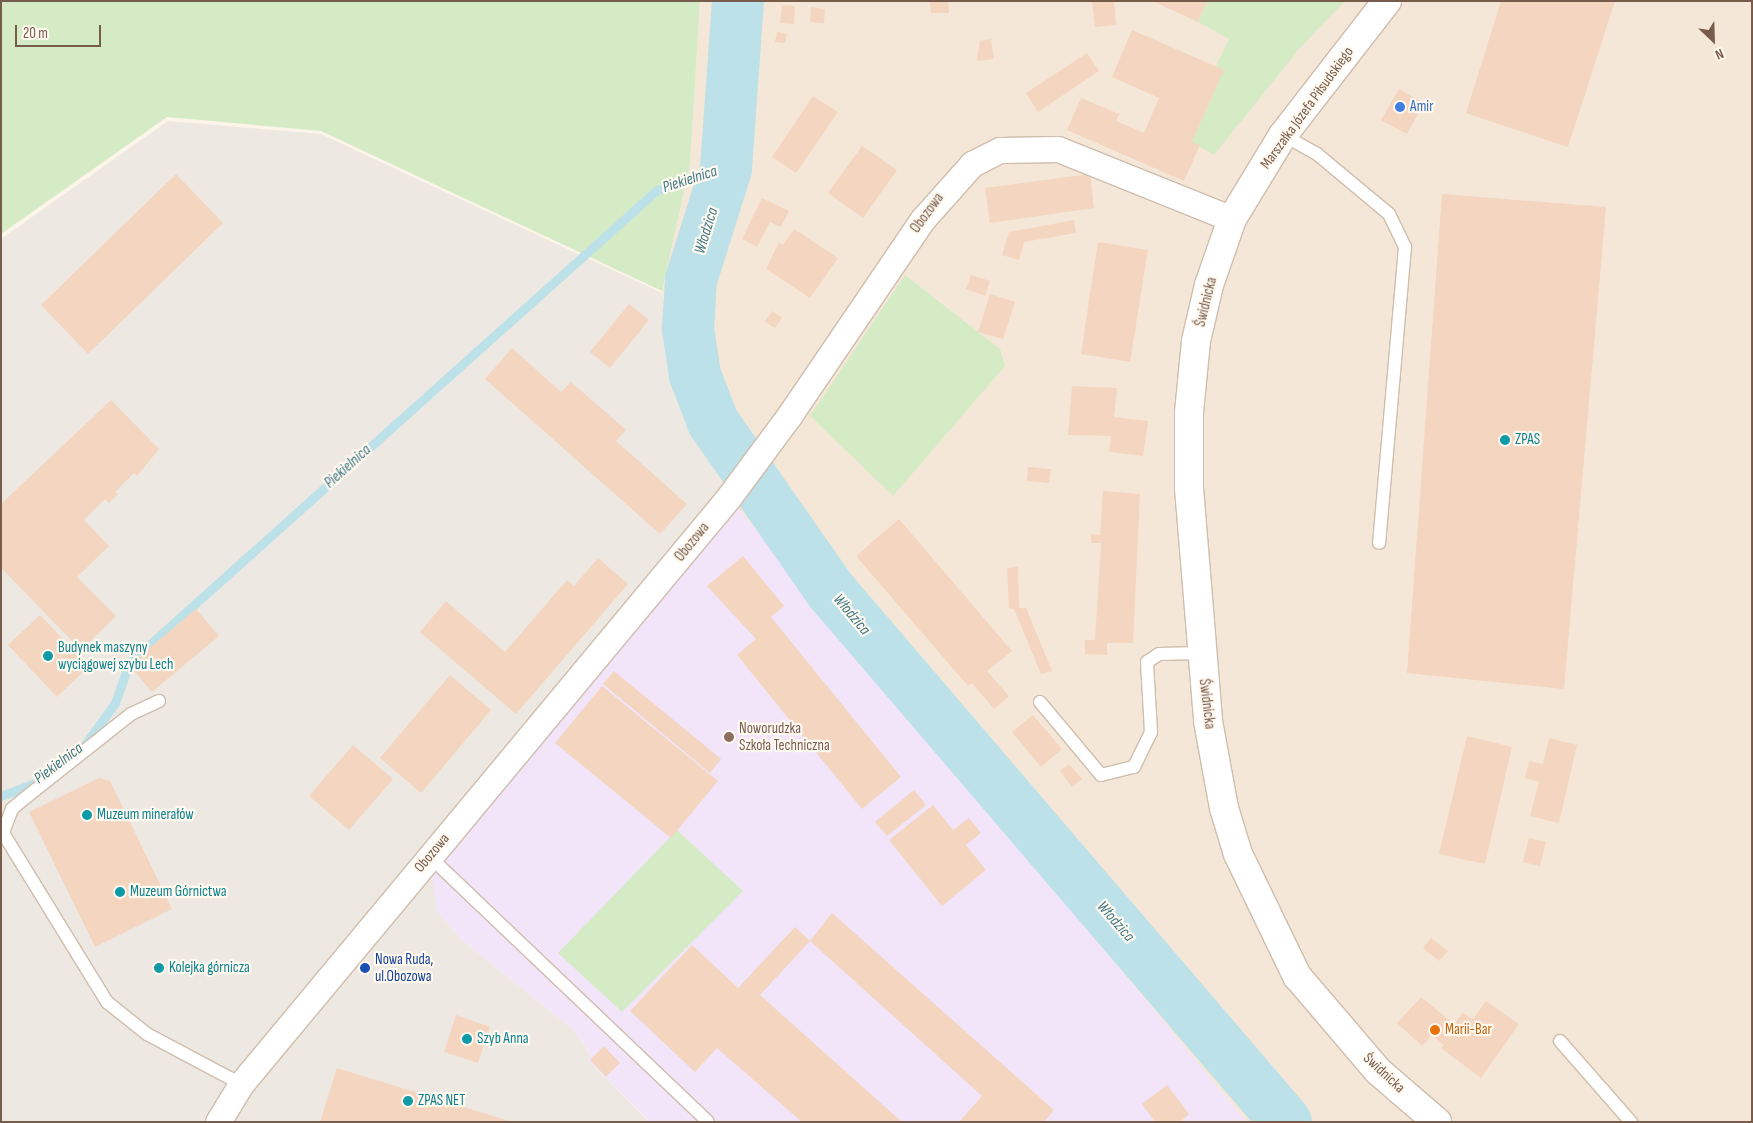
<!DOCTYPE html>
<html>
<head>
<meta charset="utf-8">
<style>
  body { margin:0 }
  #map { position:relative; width:1753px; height:1123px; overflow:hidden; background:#fdf5e9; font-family:"Sofia Sans Condensed",sans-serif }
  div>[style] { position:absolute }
  .residential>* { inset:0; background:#f5e7d7 }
  .industrial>* { inset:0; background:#eee8e2 }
  .education>* { inset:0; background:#f2e5fa }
  .green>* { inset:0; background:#d5ebc6 }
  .stream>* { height:9px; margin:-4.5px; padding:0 4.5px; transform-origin:4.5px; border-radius:4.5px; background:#bce1e8 }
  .river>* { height:52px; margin:-26px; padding:0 26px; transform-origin:26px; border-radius:26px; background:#bce1e8 }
  .building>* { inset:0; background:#f3d5c0 }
  .roads { filter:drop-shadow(1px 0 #cfbdad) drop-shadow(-1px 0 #cfbdad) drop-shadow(0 1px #cfbdad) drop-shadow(0 -1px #cfbdad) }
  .lane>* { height:12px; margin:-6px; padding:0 6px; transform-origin:6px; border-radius:6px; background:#fff }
  .street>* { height:25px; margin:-12.5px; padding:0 12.5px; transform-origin:12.5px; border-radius:12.5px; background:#fff }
  .secondary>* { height:28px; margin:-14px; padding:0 14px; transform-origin:14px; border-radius:14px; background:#fff }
  .dots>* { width:14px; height:14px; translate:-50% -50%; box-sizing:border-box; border:2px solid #fff9f0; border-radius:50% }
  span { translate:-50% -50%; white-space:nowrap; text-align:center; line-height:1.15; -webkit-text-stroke:4.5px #fff9f0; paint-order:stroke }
  .shop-label { font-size:15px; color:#366cbe }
  .left { translate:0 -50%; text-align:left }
  .street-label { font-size:15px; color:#785c4b }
  .culture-label { font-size:15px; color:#0d838f }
  .education-label { font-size:15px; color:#785e54 }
  .transit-label { font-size:15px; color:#164399 }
  .food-label { font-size:15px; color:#c56008 }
  .water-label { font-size:16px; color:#417985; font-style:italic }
  .frame { position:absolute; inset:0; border:2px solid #785c4b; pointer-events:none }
  .north { position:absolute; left:1688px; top:15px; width:50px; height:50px; -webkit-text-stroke:4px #fff9f0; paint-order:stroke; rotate:156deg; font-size:14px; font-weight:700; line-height:20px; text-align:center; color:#785c4b }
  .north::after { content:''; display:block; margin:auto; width:18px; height:22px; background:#785c4b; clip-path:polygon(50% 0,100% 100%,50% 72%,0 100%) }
  .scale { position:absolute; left:15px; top:25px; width:86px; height:22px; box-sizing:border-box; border:2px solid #785c4b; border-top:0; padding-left:6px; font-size:15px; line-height:18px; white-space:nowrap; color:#785c4b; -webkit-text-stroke:4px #fff9f0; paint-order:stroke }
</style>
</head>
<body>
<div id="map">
  <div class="residential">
    <div style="clip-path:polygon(700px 1px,1752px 1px,1752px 1122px,1247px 1122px,729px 497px,692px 429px,662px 291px,690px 165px)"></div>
  </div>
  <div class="industrial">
    <div style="clip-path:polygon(168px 121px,321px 134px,662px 293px,692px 429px,729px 497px,437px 911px,462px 940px,575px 1031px,591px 1056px,588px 1060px,649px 1122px,1px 1122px,1px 239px)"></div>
  </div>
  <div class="education">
    <div style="clip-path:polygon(729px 497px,1247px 1122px,650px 1122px,588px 1060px,591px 1055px,575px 1031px,462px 940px,437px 911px,429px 856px)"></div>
  </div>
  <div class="green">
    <div style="clip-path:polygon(1px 1px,700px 1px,690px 165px,662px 291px,321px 131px,167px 117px,1px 234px)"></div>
    <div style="clip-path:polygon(1207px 1px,1345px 1px,1299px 49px,1214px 155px,1192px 142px,1223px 70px,1216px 66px,1229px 39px,1198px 22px)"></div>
    <div style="clip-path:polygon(905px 275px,1000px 349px,1005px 366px,893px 496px,810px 416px)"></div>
    <div style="clip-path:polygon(677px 830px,743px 891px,622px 1012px,558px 953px)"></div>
  </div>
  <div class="stream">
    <div style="left:84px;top:746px;width:53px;rotate:-54.2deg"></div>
    <div style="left:115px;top:703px;width:42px;rotate:-70.7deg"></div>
    <div style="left:129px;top:663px;width:709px;rotate:-41.86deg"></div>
    <div style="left:657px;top:190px;width:72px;rotate:-16.9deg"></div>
    <div style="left:1px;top:796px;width:40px;rotate:-21deg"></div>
  </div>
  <div class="river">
    <div style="left:738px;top:1px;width:168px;rotate:94.1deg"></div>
    <div style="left:726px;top:169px;width:116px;rotate:107.5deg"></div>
    <div style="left:691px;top:280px;width:49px;rotate:93.5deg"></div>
    <div style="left:688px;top:329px;width:47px;rotate:81.3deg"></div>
    <div style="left:695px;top:375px;width:50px;rotate:69deg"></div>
    <div style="left:713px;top:422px;width:206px;rotate:55.1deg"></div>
    <div style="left:831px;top:591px;width:699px;rotate:49.41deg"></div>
  </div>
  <div class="building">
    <div style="clip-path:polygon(930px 1px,948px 1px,949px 13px,931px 13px)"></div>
    <div style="clip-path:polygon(1092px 1px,1114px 1px,1116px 25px,1095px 27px)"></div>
    <div style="clip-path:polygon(1152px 1px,1207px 1px,1198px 22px)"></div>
    <div style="clip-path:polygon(1501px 1px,1615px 1px,1568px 147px,1466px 113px)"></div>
    <div style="clip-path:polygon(782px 5px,795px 6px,794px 24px,780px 23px)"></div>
    <div style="clip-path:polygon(811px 7px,825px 9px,824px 23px,810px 22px)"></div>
    <div style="clip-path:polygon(1132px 30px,1224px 70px,1192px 142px,1200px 145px,1184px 181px,1067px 130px,1081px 98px,1119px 114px,1116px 121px,1144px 133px,1159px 98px,1112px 77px)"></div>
    <div style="clip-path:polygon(777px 32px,787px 34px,785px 43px,775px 42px)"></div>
    <div style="clip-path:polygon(991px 39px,994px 59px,977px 61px,980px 41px)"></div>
    <div style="clip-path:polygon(1087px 53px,1099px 71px,1038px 112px,1026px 93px)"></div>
    <div style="clip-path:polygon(1399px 89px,1424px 103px,1407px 134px,1381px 120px)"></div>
    <div style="clip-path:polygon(813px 96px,838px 112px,796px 173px,772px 157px)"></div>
    <div style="clip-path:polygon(862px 146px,897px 170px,863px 218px,828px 193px)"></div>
    <div style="clip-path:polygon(176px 174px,223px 223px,88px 354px,41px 305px)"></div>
    <div style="clip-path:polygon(1090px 174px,1094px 208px,990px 223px,985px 188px)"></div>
    <div style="clip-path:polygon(1442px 194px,1606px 207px,1564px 689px,1407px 673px)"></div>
    <div style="clip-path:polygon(762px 198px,789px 211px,781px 227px,770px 222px,757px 247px,742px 239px)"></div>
    <div style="clip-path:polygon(1074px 220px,1076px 233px,1024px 242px,1019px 260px,1002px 255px,1009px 232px)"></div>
    <div style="clip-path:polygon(794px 229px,838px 258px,810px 298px,766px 269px,779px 242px,783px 245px)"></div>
    <div style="clip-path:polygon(1098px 242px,1148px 250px,1130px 362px,1081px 354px)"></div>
    <div style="clip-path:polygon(971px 275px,990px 281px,985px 296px,966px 289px)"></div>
    <div style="clip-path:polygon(990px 294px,1015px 302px,1003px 339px,978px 332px)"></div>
    <div style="clip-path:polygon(629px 304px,649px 320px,610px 368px,590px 352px)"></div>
    <div style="clip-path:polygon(772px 311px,782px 318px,775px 328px,765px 322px)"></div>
    <div style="clip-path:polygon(512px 348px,561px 392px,571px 382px,626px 430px,616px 441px,687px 504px,660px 534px,485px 379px)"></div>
    <div style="clip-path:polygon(1072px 386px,1117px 388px,1114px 417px,1148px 421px,1143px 456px,1109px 452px,1111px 436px,1068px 435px)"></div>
    <div style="clip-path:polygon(111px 400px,159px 449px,137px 476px,134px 473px,115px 492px,118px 494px,109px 503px,105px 499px,84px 520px,109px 546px,77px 577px,116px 616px,81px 650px,1px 568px,1px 504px)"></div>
    <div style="clip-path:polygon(1028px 467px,1051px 469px,1049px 483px,1027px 481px)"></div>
    <div style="clip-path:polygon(1103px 491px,1140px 494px,1133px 643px,1107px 643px,1107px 655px,1085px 654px,1085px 640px,1095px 640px,1101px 543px,1091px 543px,1091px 534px,1100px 535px)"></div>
    <div style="clip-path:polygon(899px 519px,1012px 651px,987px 671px,1009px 696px,994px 709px,972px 683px,968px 686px,856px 556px)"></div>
    <div style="clip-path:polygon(743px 556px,784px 606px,771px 617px,901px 777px,862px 809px,737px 655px,756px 639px,707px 586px)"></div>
    <div style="clip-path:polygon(598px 558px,628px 584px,516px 714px,420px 632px,446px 601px,505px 652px,567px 580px,574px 586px)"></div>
    <div style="clip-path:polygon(1018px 567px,1019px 608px,1026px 608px,1052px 671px,1041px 674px,1014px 609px,1009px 608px,1007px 568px)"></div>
    <div style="clip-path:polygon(196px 609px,219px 636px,152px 692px,129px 665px)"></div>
    <div style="clip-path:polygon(40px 615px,89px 666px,57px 697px,8px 645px)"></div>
    <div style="clip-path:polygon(614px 671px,721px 759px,710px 773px,603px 684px)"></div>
    <div style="clip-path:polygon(450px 675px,491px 710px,421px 793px,380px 758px)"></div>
    <div style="clip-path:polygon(602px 686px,718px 781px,671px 838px,555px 743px)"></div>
    <div style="clip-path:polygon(1033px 715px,1062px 749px,1041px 767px,1012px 732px)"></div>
    <div style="clip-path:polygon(1467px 736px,1512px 747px,1485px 864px,1439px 854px)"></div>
    <div style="clip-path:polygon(1549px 738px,1577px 745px,1559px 823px,1530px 816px,1539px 782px,1525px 778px,1529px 761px,1543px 764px)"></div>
    <div style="clip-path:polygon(353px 745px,393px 779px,349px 830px,309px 796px)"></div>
    <div style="clip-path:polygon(1069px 764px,1082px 779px,1072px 787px,1060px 771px)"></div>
    <div style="clip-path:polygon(99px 778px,110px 781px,172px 909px,95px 947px,29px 812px)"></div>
    <div style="clip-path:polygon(914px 790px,926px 805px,887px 836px,875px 822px)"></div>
    <div style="clip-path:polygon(933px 805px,953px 830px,969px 818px,981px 833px,966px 845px,986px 870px,942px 906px,889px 840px)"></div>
    <div style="clip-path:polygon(1529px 838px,1546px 842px,1540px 866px,1523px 862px)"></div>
    <div style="clip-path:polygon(832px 913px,1054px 1110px,1044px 1122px,959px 1122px,982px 1096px,810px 941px)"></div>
    <div style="clip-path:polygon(795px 927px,810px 941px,760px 995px,902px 1122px,802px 1122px,717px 1048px,695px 1072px,630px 1011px,692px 945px,738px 988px)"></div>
    <div style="clip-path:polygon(1431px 938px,1448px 951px,1439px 961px,1423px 948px)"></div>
    <div style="clip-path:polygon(1421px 997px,1454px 1024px,1463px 1013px,1473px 1019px,1486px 1001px,1519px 1024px,1481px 1078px,1441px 1048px,1444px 1045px,1432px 1035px,1422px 1046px,1397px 1023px)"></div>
    <div style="clip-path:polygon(456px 1015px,490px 1027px,478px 1063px,444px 1052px)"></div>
    <div style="clip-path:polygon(604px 1046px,620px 1063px,606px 1077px,590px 1060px)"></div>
    <div style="clip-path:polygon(337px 1068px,509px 1121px,509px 1122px,320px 1122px)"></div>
    <div style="clip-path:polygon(1167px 1085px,1189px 1114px,1180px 1122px,1155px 1122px,1142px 1104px)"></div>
  </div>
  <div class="roads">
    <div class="lane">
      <div style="left:1283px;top:135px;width:39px;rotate:29deg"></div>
      <div style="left:1317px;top:154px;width:94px;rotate:39.8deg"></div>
      <div style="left:1389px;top:214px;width:37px;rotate:64deg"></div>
      <div style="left:1405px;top:247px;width:297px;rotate:95deg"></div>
      <div style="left:159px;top:701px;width:31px;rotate:155deg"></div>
      <div style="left:131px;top:714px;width:135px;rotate:141.6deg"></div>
      <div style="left:25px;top:798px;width:17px;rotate:140deg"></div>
      <div style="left:12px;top:809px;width:26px;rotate:111deg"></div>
      <div style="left:3px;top:833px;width:198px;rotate:58.4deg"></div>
      <div style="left:107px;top:1002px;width:51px;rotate:38.7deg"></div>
      <div style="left:147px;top:1034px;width:106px;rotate:28deg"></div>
      <div style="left:1040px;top:702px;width:95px;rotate:50.1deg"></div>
      <div style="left:1101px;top:775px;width:34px;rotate:-14deg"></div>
      <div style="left:1134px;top:767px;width:39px;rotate:-64deg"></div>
      <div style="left:1151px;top:732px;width:70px;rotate:-93.3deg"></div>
      <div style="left:1147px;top:662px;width:14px;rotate:-34deg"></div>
      <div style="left:1159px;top:654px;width:42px;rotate:-1.4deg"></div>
      <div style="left:429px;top:856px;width:385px;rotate:43.6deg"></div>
      <div style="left:1560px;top:1041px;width:108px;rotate:48.8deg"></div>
    </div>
    <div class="street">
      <div style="left:218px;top:1122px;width:44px;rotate:-58.8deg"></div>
      <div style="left:241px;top:1084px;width:763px;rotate:-50.26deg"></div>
      <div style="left:729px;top:497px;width:101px;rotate:-53.5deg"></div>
      <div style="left:789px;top:416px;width:238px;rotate:-55.8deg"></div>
      <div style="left:923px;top:219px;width:74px;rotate:-48.3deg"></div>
      <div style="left:972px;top:164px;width:31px;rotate:-27deg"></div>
      <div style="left:1000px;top:150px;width:58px;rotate:-1deg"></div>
      <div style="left:1058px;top:149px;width:188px;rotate:21.9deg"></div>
    </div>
    <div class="secondary">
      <div style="left:1387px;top:1px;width:170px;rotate:127.8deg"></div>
      <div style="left:1283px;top:135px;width:98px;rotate:121.3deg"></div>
      <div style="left:1232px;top:219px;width:70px;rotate:109.2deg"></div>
      <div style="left:1209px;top:285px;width:57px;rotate:103.1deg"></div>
      <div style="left:1196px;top:341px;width:72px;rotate:95.6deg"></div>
      <div style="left:1189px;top:413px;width:75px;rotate:90deg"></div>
      <div style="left:1189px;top:488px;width:234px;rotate:85.3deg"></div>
      <div style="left:1208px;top:721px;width:88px;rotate:79.6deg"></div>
      <div style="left:1224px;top:808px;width:48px;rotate:73.1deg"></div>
      <div style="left:1238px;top:854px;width:136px;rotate:64.2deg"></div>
      <div style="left:1297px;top:976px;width:125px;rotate:49.5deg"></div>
      <div style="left:1378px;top:1071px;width:78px;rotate:40.8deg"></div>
    </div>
  </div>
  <div class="dots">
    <div style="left:1400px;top:107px;background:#3f7fe0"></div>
    <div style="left:1505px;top:440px;background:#0f9aa8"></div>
    <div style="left:48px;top:656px;background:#0f9aa8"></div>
    <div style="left:729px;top:737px;background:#8d6e63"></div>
    <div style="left:87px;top:815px;background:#0f9aa8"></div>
    <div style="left:120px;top:892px;background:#0f9aa8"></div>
    <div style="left:159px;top:968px;background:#0f9aa8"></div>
    <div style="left:365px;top:968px;background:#1a4fb4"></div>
    <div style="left:1435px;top:1030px;background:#e8710a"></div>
    <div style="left:467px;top:1039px;background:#0f9aa8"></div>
    <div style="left:408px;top:1101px;background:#0f9aa8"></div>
  </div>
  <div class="shop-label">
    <span class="left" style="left:1410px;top:107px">Amir</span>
  </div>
  <div class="street-label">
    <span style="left:1307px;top:108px;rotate:-54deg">Marszałka Józefa Piłsudskiego</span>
    <span style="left:927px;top:213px;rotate:-54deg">Obozowa</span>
    <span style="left:1206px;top:302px;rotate:-76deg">Świdnicka</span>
    <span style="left:692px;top:542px;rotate:-51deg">Obozowa</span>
    <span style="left:1207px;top:704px;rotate:83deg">Świdnicka</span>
    <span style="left:432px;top:853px;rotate:-50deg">Obozowa</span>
    <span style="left:1384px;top:1073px;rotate:43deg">Świdnicka</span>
  </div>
  <div class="culture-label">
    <span class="left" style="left:1515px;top:440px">ZPAS</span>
    <span class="left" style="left:58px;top:656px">Budynek maszyny<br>wyciągowej szybu Lech</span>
    <span class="left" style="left:97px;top:815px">Muzeum minerałów</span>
    <span class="left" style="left:130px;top:892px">Muzeum Górnictwa</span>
    <span class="left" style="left:169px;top:968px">Kolejka górnicza</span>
    <span class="left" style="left:477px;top:1039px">Szyb Anna</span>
    <span class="left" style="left:418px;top:1101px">ZPAS NET</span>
  </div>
  <div class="education-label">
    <span class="left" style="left:739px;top:737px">Noworudzka<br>Szkoła Techniczna</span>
  </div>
  <div class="transit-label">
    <span class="left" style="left:375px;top:968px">Nowa Ruda,<br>ul.Obozowa</span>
  </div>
  <div class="food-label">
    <span class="left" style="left:1445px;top:1030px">Marii-Bar</span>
  </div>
  <div class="water-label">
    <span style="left:690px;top:180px;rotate:-18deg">Piekielnica</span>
    <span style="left:707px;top:231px;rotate:-73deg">Włodzica</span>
    <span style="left:348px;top:467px;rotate:-42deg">Piekielnica</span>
    <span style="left:851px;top:615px;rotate:50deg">Włodzica</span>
    <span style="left:59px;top:764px;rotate:-37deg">Piekielnica</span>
    <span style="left:1115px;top:922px;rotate:49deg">Włodzica</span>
  </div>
  <div class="frame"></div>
  <div class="north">N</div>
  <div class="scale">20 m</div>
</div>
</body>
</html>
